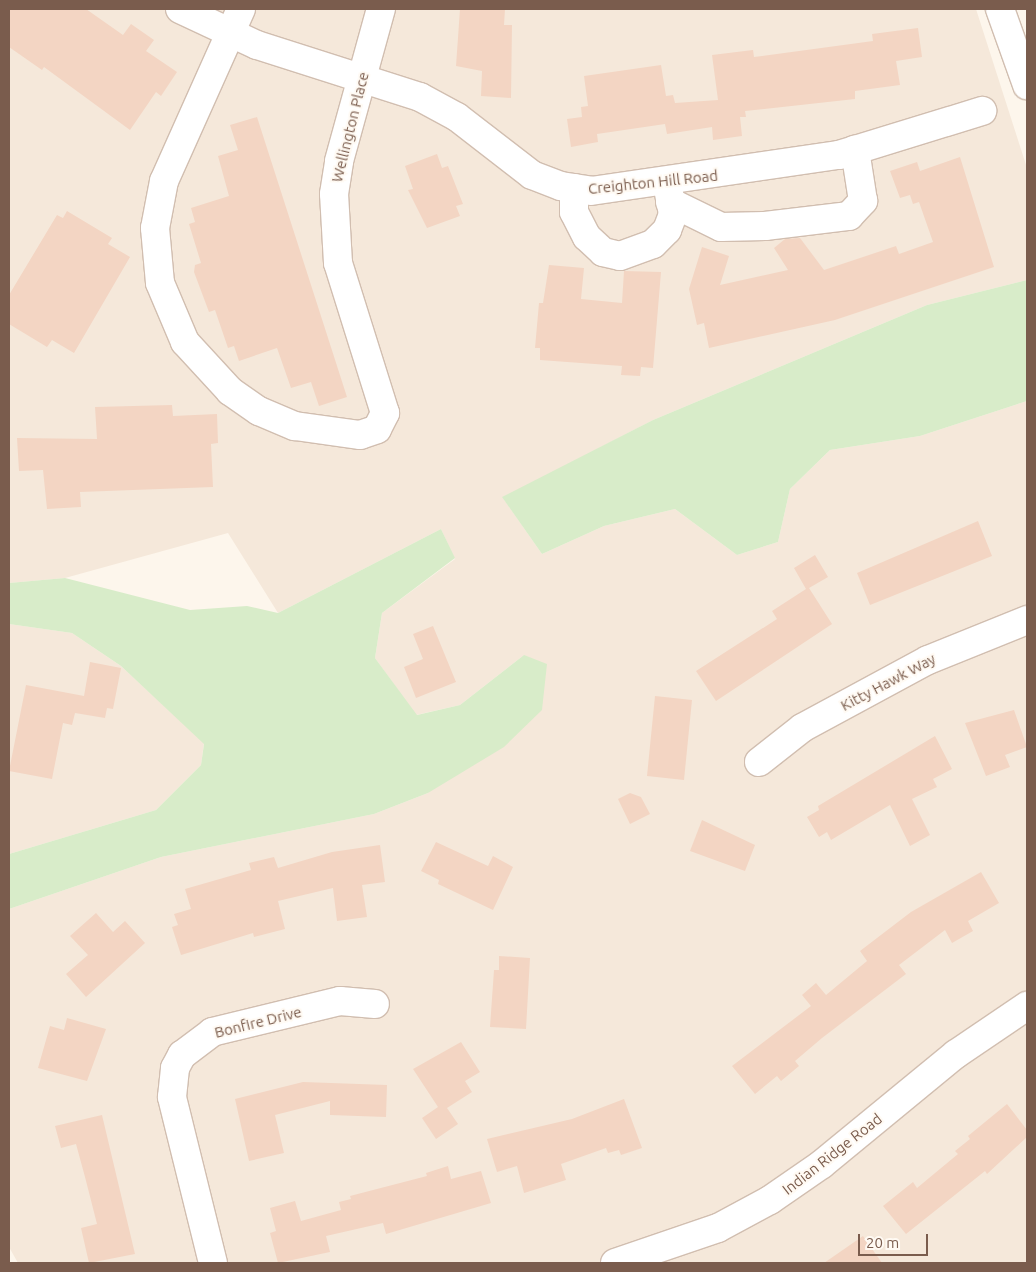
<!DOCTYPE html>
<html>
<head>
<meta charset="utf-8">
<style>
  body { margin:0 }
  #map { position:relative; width:1036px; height:1272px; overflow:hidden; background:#fdf6ec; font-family:Ubuntu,sans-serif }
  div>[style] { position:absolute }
  .residential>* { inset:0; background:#f5e8da }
  .green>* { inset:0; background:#d8ecc9 }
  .building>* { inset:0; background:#f3d5c3 }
  .roads { filter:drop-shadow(1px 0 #d1beb0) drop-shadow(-1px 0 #d1beb0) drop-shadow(0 1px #d1beb0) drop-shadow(0 -1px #d1beb0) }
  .minor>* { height:28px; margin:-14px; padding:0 14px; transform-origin:14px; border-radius:14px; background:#fff }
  span { translate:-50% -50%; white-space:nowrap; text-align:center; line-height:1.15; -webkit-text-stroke:4px #fffaf3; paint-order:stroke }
  .street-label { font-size:15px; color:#7a5c4d }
  .frame { position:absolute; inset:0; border:10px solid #7a5c4d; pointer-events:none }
  .scale { position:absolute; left:858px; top:1234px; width:70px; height:22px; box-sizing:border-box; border:2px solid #7a5c4d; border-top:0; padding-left:6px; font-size:15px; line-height:18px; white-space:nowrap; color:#7a5c4d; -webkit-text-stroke:4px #fffaf3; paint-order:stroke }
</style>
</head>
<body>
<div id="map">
  <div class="residential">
    <div style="clip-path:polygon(9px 9px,976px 9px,1027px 168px,1027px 280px,927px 305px,653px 420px,503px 498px,542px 554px,604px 526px,675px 509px,737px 555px,778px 542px,790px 489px,830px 450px,920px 436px,1027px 401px,1027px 1263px,18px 1263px,9px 1247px,9px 909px,161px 857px,374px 814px,428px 793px,524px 655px,460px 705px,416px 715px,375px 658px,382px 613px,455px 559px,441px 529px,278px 613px,228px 533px,65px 578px,9px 583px)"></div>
    <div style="clip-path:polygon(9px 624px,72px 633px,121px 666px,204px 743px,201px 765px,156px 810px,9px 854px)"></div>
  </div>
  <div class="green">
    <div style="clip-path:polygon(1027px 280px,1027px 401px,920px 436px,830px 450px,790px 489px,778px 542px,737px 555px,675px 509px,604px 526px,542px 554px,502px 497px,653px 420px,927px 305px)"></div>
    <div style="clip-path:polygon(441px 529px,455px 558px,382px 613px,375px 658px,417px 715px,460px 705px,524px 655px,547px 664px,542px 710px,504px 747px,428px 793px,374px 814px,161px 857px,9px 909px,9px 854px,156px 810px,201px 765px,204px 744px,121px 666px,72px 633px,9px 624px,9px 583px,65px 578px,190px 610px,247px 606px,278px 613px)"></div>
  </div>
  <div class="building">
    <div style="clip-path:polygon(9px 9px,86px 9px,123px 35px,131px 24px,154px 40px,146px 51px,177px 72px,161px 96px,156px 92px,130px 130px,44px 67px,42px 70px,9px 47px)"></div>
    <div style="clip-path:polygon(460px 9px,505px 9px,504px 25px,512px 25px,511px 98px,481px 96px,482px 71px,456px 66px)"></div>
    <div style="clip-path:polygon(918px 28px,922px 57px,896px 61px,900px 85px,855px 91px,855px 99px,745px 111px,746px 117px,740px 117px,742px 136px,713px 140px,712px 127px,667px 134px,665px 124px,597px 134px,598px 142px,571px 147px,567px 119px,582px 117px,581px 107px,588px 106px,584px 76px,661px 65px,666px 96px,673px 95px,675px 103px,718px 100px,712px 55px,753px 50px,754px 57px,873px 41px,872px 34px)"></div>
    <div style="clip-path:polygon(257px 117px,347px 397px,319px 406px,311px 382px,291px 388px,277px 348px,239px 361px,234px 346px,228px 348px,215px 310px,209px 312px,194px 272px,195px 265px,201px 263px,189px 224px,195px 222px,191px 208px,229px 196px,218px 156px,238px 150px,230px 125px)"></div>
    <div style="clip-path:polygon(437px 154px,442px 168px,448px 166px,463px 204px,456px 206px,460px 216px,427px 228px,408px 190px,413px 189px,405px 166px)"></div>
    <div style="clip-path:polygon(960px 157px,994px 267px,835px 320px,709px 348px,704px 323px,697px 325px,689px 289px,702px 247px,729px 256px,720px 285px,788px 270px,774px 248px,785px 239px,800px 238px,824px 270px,896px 246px,899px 254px,933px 242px,919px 202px,913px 204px,910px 195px,900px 198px,890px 171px,917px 162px,920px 171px)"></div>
    <div style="clip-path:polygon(67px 211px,112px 238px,108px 244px,130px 257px,74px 353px,52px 340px,47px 347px,9px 324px,9px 295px,57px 215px,63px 218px)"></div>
    <div style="clip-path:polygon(549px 265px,584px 268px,581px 299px,622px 303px,624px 271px,661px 272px,653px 368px,641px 367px,640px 376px,621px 375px,622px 366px,540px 360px,540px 348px,535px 348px,539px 303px,543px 303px)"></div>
    <div style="clip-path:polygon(172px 405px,173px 416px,217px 414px,218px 443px,211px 444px,213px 487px,80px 492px,81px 507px,47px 509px,43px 470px,19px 471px,17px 438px,97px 439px,95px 407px)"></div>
    <div style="clip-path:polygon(978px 521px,992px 556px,870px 605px,857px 573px)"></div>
    <div style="clip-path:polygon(815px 555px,828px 577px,809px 588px,832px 624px,716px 701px,696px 671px,777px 619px,772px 611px,806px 589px,794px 568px)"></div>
    <div style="clip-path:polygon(433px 626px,456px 682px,416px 698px,404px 667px,423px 659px,413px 634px)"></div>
    <div style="clip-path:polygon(90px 662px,121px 668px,113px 709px,107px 708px,105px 718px,75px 713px,72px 725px,63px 723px,52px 779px,9px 771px,26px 685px,84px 696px)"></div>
    <div style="clip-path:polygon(655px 696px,692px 700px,684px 780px,647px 776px)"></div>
    <div style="clip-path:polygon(1014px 710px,1027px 747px,1005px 755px,1010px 767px,986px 776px,965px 723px)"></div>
    <div style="clip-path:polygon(935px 736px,952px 769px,933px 779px,937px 787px,912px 799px,930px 835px,910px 846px,890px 805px,831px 840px,827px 832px,819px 837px,807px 817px,819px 810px,818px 806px)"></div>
    <div style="clip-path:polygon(630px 793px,641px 797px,650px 814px,630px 824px,618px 799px)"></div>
    <div style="clip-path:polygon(702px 820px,755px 845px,745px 871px,690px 851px)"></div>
    <div style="clip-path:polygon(436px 842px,488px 866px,493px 856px,513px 867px,493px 910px,438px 884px,439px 880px,421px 871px)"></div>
    <div style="clip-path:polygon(380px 845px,385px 882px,362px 885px,367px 917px,337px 921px,333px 888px,278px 901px,285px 929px,254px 937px,253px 933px,181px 955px,172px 927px,178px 925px,174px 914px,191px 909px,185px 889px,251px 870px,249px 863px,274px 857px,278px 868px,332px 852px)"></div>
    <div style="clip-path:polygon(981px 872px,999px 903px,968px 921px,973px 931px,952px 943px,945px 930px,899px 965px,906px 974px,822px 1038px,795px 1061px,799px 1066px,781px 1081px,777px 1076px,755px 1094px,732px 1066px,811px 1006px,802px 995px,816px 983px,826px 995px,867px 961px,860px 951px,911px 912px)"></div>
    <div style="clip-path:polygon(96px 913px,113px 932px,125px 921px,145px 943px,86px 997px,66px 974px,88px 955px,70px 936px)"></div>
    <div style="clip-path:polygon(499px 956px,530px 958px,526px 1029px,490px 1027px,494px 970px,499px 970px)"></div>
    <div style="clip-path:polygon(67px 1018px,106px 1029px,87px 1081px,38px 1068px,50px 1026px,64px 1030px)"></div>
    <div style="clip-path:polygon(461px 1042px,480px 1072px,465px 1081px,472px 1092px,447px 1108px,458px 1124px,436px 1139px,422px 1118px,438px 1107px,413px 1069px)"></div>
    <div style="clip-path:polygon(303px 1082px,387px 1085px,386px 1117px,330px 1115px,330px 1101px,275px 1115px,284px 1153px,249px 1161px,235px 1099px)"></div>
    <div style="clip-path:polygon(624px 1099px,642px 1148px,621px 1155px,619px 1150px,608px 1153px,606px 1148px,561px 1164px,566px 1180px,524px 1193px,517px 1166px,497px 1172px,487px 1139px,572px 1119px)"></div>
    <div style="clip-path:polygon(1007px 1104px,1027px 1130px,1027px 1137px,987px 1174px,985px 1171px,906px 1234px,883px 1206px,913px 1182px,917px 1188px,958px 1154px,955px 1151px,970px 1139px,968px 1136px)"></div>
    <div style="clip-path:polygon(102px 1115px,135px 1254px,89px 1263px,81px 1228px,97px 1224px,85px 1177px,76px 1144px,61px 1148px,55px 1126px)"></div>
    <div style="clip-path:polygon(448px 1166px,451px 1179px,481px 1171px,491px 1203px,386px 1234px,383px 1223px,326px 1236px,330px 1252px,278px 1263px,270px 1233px,276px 1231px,270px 1208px,295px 1201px,301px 1221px,341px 1210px,339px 1202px,351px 1199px,350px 1196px,427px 1176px,426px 1173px)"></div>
    <div style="clip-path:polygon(863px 1236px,882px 1263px,824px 1263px)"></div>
  </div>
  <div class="roads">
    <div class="minor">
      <div style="left:180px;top:9px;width:85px;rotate:25.1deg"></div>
      <div style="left:257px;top:45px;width:171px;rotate:17.7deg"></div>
      <div style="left:420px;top:97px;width:42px;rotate:28.4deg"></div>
      <div style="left:457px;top:117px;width:95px;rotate:37.7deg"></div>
      <div style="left:532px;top:175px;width:31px;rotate:21deg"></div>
      <div style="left:561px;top:186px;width:30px;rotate:9deg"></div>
      <div style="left:591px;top:191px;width:251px;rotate:-8.3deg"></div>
      <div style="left:839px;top:155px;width:150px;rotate:-17.1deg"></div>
      <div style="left:241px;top:9px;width:188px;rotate:114.1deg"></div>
      <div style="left:164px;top:181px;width:48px;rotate:100.8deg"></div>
      <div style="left:155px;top:228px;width:55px;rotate:84.8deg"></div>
      <div style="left:160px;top:283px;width:64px;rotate:67deg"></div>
      <div style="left:185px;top:342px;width:67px;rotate:47.4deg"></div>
      <div style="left:230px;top:391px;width:35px;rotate:35deg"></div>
      <div style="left:259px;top:411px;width:39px;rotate:23deg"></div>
      <div style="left:295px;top:426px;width:66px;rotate:7.9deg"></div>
      <div style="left:360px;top:435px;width:18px;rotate:-19deg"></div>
      <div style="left:377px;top:429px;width:18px;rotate:-63deg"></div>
      <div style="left:385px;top:413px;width:157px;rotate:-107.4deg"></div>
      <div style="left:338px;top:263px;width:69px;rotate:-93.3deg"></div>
      <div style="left:334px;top:194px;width:33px;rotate:-81deg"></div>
      <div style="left:339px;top:161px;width:158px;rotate:-74.6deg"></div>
      <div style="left:1000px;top:9px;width:81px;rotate:70.4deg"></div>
      <div style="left:574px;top:188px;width:24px;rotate:90deg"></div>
      <div style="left:574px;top:212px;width:28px;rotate:63deg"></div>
      <div style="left:587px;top:237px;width:22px;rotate:43deg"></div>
      <div style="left:603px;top:252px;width:17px;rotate:13deg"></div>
      <div style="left:620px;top:256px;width:35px;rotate:-20deg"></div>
      <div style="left:653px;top:244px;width:20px;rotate:-45deg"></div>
      <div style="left:667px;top:230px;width:17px;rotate:-69deg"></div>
      <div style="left:673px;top:214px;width:26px;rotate:-101deg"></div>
      <div style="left:670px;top:202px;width:57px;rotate:26.1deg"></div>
      <div style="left:721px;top:227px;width:44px;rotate:-1.3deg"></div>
      <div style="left:765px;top:226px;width:85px;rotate:-6.8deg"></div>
      <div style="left:849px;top:216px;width:21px;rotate:-47deg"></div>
      <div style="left:863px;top:201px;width:52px;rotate:-98.9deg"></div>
      <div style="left:759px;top:762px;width:55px;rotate:-38.3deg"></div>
      <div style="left:802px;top:728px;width:143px;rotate:-28.4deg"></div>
      <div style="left:928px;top:660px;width:107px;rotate:-22deg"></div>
      <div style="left:213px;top:1263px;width:171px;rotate:-103.9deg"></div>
      <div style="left:172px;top:1097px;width:29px;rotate:-84deg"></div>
      <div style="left:175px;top:1068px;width:15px;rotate:-62deg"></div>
      <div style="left:182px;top:1055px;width:38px;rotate:-37deg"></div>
      <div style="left:212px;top:1032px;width:132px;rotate:-13.6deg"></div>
      <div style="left:340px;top:1001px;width:35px;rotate:5deg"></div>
      <div style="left:615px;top:1263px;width:109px;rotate:-18.8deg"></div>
      <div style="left:718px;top:1228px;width:59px;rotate:-28.3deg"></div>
      <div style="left:770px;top:1200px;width:63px;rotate:-34.7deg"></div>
      <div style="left:822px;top:1164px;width:173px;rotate:-39.4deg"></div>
      <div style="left:956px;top:1054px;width:86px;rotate:-34.1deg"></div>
    </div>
  </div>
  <div class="street-label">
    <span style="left:350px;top:127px;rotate:-76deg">Wellington Place</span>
    <span style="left:653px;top:182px;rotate:-6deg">Creighton Hill Road</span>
    <span style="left:888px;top:682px;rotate:-28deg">Kitty Hawk Way</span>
    <span style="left:258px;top:1022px;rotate:-14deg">Bonfire Drive</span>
    <span style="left:832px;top:1154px;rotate:-38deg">Indian Ridge Road</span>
  </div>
  <div class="frame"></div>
  <div class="scale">20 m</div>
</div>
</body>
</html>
